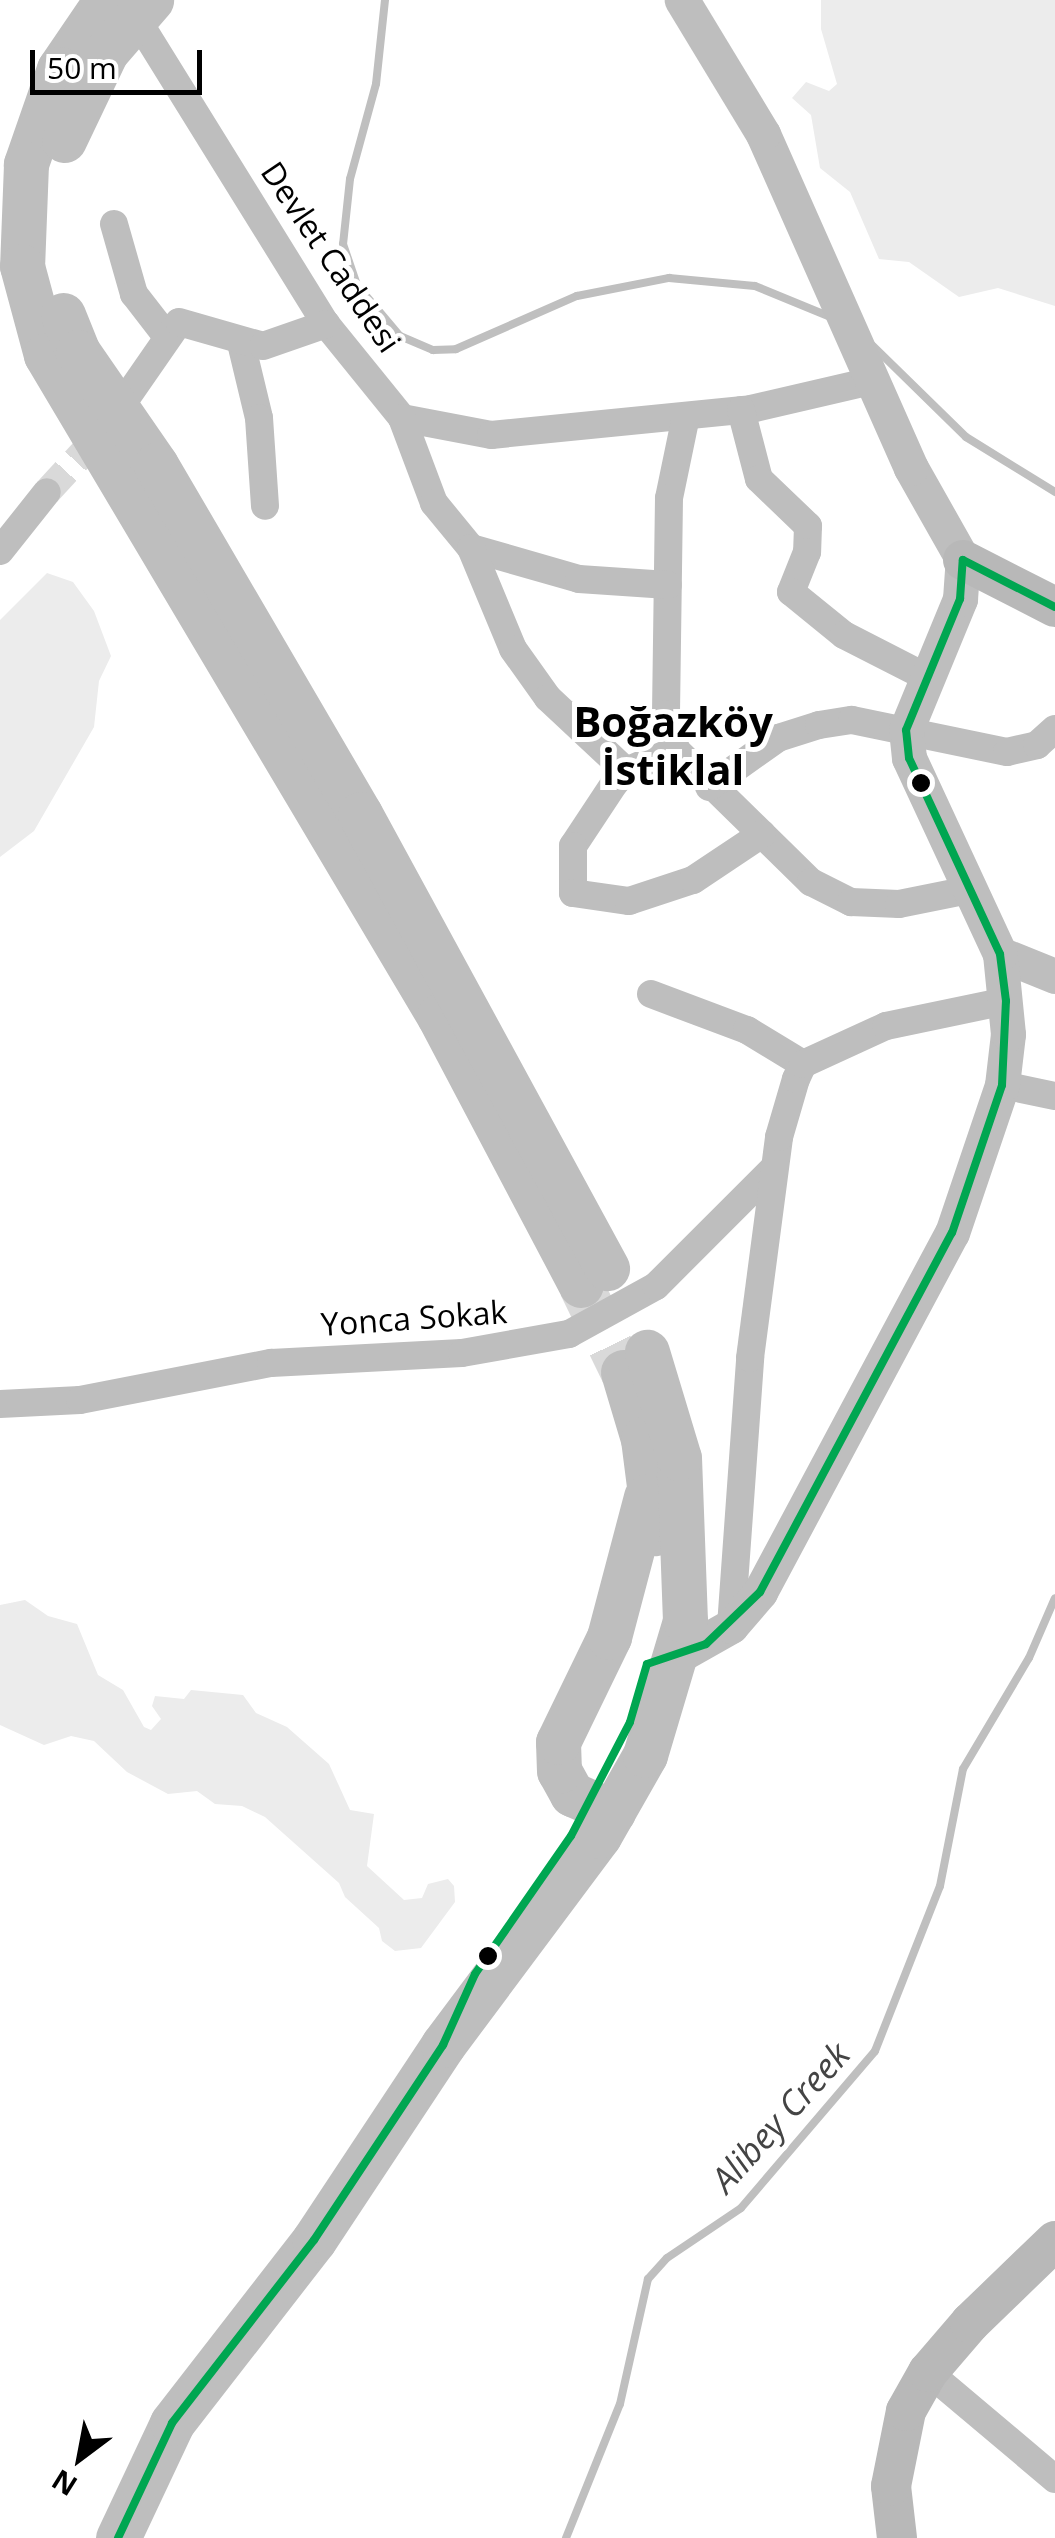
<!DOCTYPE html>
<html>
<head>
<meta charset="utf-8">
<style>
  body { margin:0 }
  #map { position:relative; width:1055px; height:2538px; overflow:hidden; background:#fff; font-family:"Open Sans",sans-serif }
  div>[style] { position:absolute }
  .green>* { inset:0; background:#ececec }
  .stream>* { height:8px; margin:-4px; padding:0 4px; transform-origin:4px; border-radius:4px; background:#bfbfbf }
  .minor-tunnel>* { height:28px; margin-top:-14px; transform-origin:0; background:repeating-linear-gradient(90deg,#d9d9d9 0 28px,transparent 0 42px) }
  .primary-tunnel>* { height:45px; margin-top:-22.5px; transform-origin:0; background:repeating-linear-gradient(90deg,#d9d9d9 0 45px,transparent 0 67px) }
  .minor>* { height:28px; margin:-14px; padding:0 14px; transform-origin:14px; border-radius:14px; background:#bebebe }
  .tertiary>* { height:35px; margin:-17.5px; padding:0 17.5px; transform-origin:17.5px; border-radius:17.5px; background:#bebebe }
  .secondary>* { height:40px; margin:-20px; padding:0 20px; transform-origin:20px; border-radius:20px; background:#b8b8b8 }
  .primary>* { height:45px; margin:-22.5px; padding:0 22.5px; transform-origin:22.5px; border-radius:22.5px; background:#bebebe }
  .bus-1>* { height:8px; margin:-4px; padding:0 4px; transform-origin:4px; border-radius:4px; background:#00a651 }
  .dots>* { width:28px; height:28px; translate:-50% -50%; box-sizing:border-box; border:5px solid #fff; border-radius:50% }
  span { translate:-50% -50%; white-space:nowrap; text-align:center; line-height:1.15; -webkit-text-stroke:10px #fff; paint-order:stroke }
  .street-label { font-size:32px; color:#000 }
  .water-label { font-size:35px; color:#444; font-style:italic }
  .district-label { font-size:42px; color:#000; font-weight:700 }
  .north { position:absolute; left:30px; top:2408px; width:100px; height:100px; -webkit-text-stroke:8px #fff; paint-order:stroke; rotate:212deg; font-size:28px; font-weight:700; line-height:40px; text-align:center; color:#000 }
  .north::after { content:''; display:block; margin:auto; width:35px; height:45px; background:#000; clip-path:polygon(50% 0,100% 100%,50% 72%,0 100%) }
  .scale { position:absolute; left:30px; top:50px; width:172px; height:45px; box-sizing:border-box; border:5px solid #000; border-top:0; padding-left:12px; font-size:30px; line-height:35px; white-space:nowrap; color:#000; -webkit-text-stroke:8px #fff; paint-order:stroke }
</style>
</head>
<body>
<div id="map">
  <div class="green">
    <div style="clip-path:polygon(821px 0,1055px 0,1055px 306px,998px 288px,959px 297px,909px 262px,879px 259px,850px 192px,820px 168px,811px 115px,792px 98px,806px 82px,829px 91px,837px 84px,821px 29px)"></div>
    <div style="clip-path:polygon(47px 573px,73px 582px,94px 611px,111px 656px,99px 681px,94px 727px,34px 831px,0 857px,0 620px)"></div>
    <div style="clip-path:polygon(25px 1600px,48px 1616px,77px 1624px,98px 1675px,123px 1690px,144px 1727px,151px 1730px,161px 1719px,152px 1706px,155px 1696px,184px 1699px,191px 1690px,243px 1695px,256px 1713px,287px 1727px,329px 1764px,350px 1810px,374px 1814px,367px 1866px,404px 1900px,422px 1898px,428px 1884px,448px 1879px,454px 1886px,455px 1902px,421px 1948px,395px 1951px,382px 1941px,379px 1928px,345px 1897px,339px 1883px,265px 1817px,242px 1806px,215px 1804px,197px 1791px,168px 1794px,127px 1772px,94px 1741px,71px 1736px,44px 1745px,0 1725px,0 1605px)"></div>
  </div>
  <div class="stream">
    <div style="left:385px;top:0;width:84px;rotate:96.1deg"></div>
    <div style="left:376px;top:84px;width:98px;rotate:105.3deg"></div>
    <div style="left:350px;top:179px;width:65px;rotate:96.1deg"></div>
    <div style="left:343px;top:244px;width:43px;rotate:71.1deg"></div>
    <div style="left:357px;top:285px;width:67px;rotate:49.9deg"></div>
    <div style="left:400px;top:336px;width:36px;rotate:23deg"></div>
    <div style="left:433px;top:350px;width:23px;rotate:-2deg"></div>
    <div style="left:456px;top:349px;width:132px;rotate:-23.7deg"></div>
    <div style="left:577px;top:296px;width:94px;rotate:-11.1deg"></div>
    <div style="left:669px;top:278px;width:86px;rotate:5.3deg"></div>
    <div style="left:755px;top:286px;width:79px;rotate:22.3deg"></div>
    <div style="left:873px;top:346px;width:130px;rotate:44.4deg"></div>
    <div style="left:966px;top:437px;width:105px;rotate:31.7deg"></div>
    <div style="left:566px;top:2538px;width:144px;rotate:-68.1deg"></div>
    <div style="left:620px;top:2404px;width:128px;rotate:-77.4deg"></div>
    <div style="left:648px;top:2279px;width:28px;rotate:-48deg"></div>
    <div style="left:667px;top:2258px;width:89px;rotate:-34deg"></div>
    <div style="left:741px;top:2208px;width:206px;rotate:-49.5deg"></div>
    <div style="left:875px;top:2051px;width:177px;rotate:-68.5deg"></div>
    <div style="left:940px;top:1886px;width:119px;rotate:-78.9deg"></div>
    <div style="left:963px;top:1769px;width:129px;rotate:-59.3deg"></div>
    <div style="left:1029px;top:1658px;width:65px;rotate:-66.6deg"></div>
  </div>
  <div class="minor-tunnel">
    <div style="left:47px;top:492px;width:83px;rotate:-47.4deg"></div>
  </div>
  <div class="primary-tunnel">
    <div style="left:581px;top:1285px;width:97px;rotate:64.2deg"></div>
  </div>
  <div class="minor">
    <div style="left:146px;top:34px;width:341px;rotate:58.2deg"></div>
    <div style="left:326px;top:324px;width:121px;rotate:51deg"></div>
    <div style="left:402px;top:418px;width:91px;rotate:10.8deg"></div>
    <div style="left:491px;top:435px;width:261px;rotate:-5.7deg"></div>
    <div style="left:751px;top:409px;width:123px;rotate:-13.1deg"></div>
    <div style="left:114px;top:224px;width:73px;rotate:74.1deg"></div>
    <div style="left:134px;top:294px;width:51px;rotate:52.2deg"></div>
    <div style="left:241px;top:343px;width:77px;rotate:76.5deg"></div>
    <div style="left:259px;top:418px;width:88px;rotate:86.1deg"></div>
    <div style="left:127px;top:397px;width:91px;rotate:-55.3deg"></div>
    <div style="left:179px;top:322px;width:87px;rotate:15.9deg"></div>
    <div style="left:263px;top:346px;width:67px;rotate:-19.2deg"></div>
    <div style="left:741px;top:410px;width:71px;rotate:75.4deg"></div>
    <div style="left:759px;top:479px;width:68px;rotate:43.8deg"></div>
    <div style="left:808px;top:526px;width:26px;rotate:92deg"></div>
    <div style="left:807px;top:552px;width:43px;rotate:111.8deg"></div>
    <div style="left:791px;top:592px;width:68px;rotate:39.1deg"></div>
    <div style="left:844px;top:635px;width:92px;rotate:27.1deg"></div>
    <div style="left:686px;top:416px;width:84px;rotate:101.7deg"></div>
    <div style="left:669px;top:498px;width:216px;rotate:90.8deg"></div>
    <div style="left:666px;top:714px;width:37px;rotate:74deg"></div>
    <div style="left:676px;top:750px;width:189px;rotate:44.4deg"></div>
    <div style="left:811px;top:882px;width:45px;rotate:26.6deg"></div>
    <div style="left:851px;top:902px;width:48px;rotate:2.4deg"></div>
    <div style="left:899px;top:904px;width:71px;rotate:-11.3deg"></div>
    <div style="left:402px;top:418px;width:91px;rotate:69.4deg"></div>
    <div style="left:434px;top:503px;width:58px;rotate:50.6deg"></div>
    <div style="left:471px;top:548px;width:112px;rotate:16deg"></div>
    <div style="left:579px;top:579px;width:89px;rotate:3.9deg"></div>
    <div style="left:471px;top:548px;width:109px;rotate:67.4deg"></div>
    <div style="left:513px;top:649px;width:60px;rotate:54.5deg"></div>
    <div style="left:548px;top:698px;width:107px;rotate:43.1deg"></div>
    <div style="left:0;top:551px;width:75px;rotate:-51.5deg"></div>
    <div style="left:676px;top:750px;width:54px;rotate:157.2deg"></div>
    <div style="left:626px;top:771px;width:18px;rotate:133deg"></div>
    <div style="left:614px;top:784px;width:74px;rotate:123.5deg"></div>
    <div style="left:573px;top:846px;width:47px;rotate:90deg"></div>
    <div style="left:573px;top:893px;width:57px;rotate:8.1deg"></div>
    <div style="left:629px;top:901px;width:67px;rotate:-18.2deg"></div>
    <div style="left:693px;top:880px;width:83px;rotate:-33.7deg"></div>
    <div style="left:709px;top:787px;width:85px;rotate:-35.4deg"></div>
    <div style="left:778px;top:738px;width:43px;rotate:-17.6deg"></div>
    <div style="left:819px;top:725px;width:33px;rotate:-9deg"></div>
    <div style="left:852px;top:720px;width:158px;rotate:11.7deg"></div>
    <div style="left:1007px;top:752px;width:31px;rotate:-13deg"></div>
    <div style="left:1037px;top:745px;width:24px;rotate:-42deg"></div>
    <div style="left:651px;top:994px;width:103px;rotate:20.6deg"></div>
    <div style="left:747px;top:1030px;width:66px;rotate:31.3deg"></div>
    <div style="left:1002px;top:1085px;width:54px;rotate:11.7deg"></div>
    <div style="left:0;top:1404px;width:80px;rotate:-2.9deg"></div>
    <div style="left:80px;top:1400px;width:195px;rotate:-11deg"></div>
    <div style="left:271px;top:1363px;width:191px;rotate:-3deg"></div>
    <div style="left:462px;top:1353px;width:109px;rotate:-10.1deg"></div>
    <div style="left:569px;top:1334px;width:99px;rotate:-28.9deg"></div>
    <div style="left:656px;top:1286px;width:167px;rotate:-45deg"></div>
    <div style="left:731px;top:1626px;width:269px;rotate:-85.9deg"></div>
    <div style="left:750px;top:1358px;width:223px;rotate:-82.5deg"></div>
    <div style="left:779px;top:1137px;width:60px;rotate:-73.7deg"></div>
    <div style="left:796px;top:1079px;width:17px;rotate:-65deg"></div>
    <div style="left:803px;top:1064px;width:91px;rotate:-24.6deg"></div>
    <div style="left:886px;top:1026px;width:123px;rotate:-11.8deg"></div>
    <div style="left:928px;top:2372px;width:166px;rotate:40.1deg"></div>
  </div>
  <div class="tertiary">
    <div style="left:1000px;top:954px;width:59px;rotate:21.8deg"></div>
    <div style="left:678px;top:1656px;width:61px;rotate:-29.5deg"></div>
    <div style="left:731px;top:1626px;width:45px;rotate:-49.5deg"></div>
    <div style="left:760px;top:1592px;width:407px;rotate:-61.9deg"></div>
    <div style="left:952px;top:1233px;width:156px;rotate:-71.3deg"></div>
    <div style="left:1002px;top:1085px;width:51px;rotate:-83.3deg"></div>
    <div style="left:1008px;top:1034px;width:80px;rotate:-95.7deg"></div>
    <div style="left:1000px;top:954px;width:216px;rotate:-114.9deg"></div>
    <div style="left:909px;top:758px;width:28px;rotate:-96deg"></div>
    <div style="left:906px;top:730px;width:142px;rotate:-67.6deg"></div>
    <div style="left:960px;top:599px;width:39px;rotate:-86deg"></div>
    <div style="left:963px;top:560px;width:106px;rotate:-119.5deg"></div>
    <div style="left:911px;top:468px;width:365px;rotate:-113.9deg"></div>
    <div style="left:763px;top:134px;width:157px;rotate:-121.2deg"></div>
  </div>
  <div class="secondary">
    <div style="left:963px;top:560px;width:103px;rotate:27.1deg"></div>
    <div style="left:897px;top:2538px;width:52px;rotate:-96.6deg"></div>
    <div style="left:891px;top:2486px;width:76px;rotate:-78.7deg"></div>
    <div style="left:906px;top:2411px;width:45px;rotate:-60.6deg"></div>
    <div style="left:928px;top:2372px;width:65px;rotate:-49.4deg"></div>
    <div style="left:970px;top:2323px;width:118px;rotate:-44deg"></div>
  </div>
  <div class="primary">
    <div style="left:106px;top:0;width:83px;rotate:124.3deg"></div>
    <div style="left:59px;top:69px;width:101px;rotate:109.2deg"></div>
    <div style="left:26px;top:164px;width:102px;rotate:92.2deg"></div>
    <div style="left:22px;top:266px;width:92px;rotate:74.9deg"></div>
    <div style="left:46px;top:355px;width:769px;rotate:59.27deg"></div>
    <div style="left:439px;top:1016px;width:304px;rotate:62.2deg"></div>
    <div style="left:64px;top:140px;width:98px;rotate:-64.5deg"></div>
    <div style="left:106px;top:52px;width:69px;rotate:-49.1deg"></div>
    <div style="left:63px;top:315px;width:40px;rotate:68deg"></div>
    <div style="left:78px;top:352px;width:137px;rotate:55.4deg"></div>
    <div style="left:156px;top:465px;width:404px;rotate:59.7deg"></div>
    <div style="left:360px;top:814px;width:517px;rotate:61.45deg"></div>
    <div style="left:623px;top:1372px;width:70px;rotate:73.4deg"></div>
    <div style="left:643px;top:1439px;width:95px;rotate:82.7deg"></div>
    <div style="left:613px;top:1812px;width:45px;rotate:-156.3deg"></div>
    <div style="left:572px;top:1794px;width:26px;rotate:-119deg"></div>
    <div style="left:559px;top:1771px;width:29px;rotate:-92deg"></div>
    <div style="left:558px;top:1742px;width:117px;rotate:-64.1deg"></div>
    <div style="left:609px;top:1637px;width:145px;rotate:-75.2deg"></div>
    <div style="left:118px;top:2538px;width:127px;rotate:-64.8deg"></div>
    <div style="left:172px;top:2423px;width:232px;rotate:-52.2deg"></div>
    <div style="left:314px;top:2240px;width:234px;rotate:-56.5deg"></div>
    <div style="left:443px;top:2045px;width:261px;rotate:-53.3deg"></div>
    <div style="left:599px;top:1836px;width:93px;rotate:-60.4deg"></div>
    <div style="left:645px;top:1755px;width:140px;rotate:-73.4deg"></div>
    <div style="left:685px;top:1621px;width:163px;rotate:-92.1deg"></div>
    <div style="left:679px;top:1458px;width:111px;rotate:-106.8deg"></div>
  </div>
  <div class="bus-1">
    <div style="left:963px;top:560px;width:103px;rotate:27.1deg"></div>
    <div style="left:118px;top:2538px;width:127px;rotate:-64.8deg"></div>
    <div style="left:172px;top:2423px;width:232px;rotate:-52.2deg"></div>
    <div style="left:314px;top:2240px;width:234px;rotate:-56.5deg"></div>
    <div style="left:443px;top:2045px;width:78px;rotate:-65.7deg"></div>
    <div style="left:475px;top:1974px;width:168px;rotate:-55.2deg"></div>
    <div style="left:571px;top:1836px;width:128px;rotate:-62.6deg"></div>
    <div style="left:630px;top:1722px;width:60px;rotate:-73.7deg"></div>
    <div style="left:647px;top:1664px;width:62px;rotate:-18.7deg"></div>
    <div style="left:706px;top:1644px;width:75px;rotate:-43.9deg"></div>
    <div style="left:760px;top:1592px;width:407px;rotate:-61.9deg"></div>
    <div style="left:952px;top:1233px;width:156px;rotate:-71.3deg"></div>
    <div style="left:1002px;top:1085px;width:84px;rotate:-87.3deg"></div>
    <div style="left:1006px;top:1001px;width:47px;rotate:-97.3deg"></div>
    <div style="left:1000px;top:954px;width:216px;rotate:-114.9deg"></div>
    <div style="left:909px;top:758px;width:28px;rotate:-96deg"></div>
    <div style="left:906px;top:730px;width:142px;rotate:-67.6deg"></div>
    <div style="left:960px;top:599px;width:39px;rotate:-86deg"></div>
  </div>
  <div class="dots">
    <div style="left:921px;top:783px;background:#000"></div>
    <div style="left:488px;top:1956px;background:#000"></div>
  </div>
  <div class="street-label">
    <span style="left:331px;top:257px;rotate:56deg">Devlet Caddesi</span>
    <span style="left:414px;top:1318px;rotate:-4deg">Yonca Sokak</span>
  </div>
  <div class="water-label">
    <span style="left:780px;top:2117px;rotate:-48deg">Alibey Creek</span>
  </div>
  <div class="district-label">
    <span style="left:673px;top:745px">Boğazköy<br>İstiklal</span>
  </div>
  <div class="north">N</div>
  <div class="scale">50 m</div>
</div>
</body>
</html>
